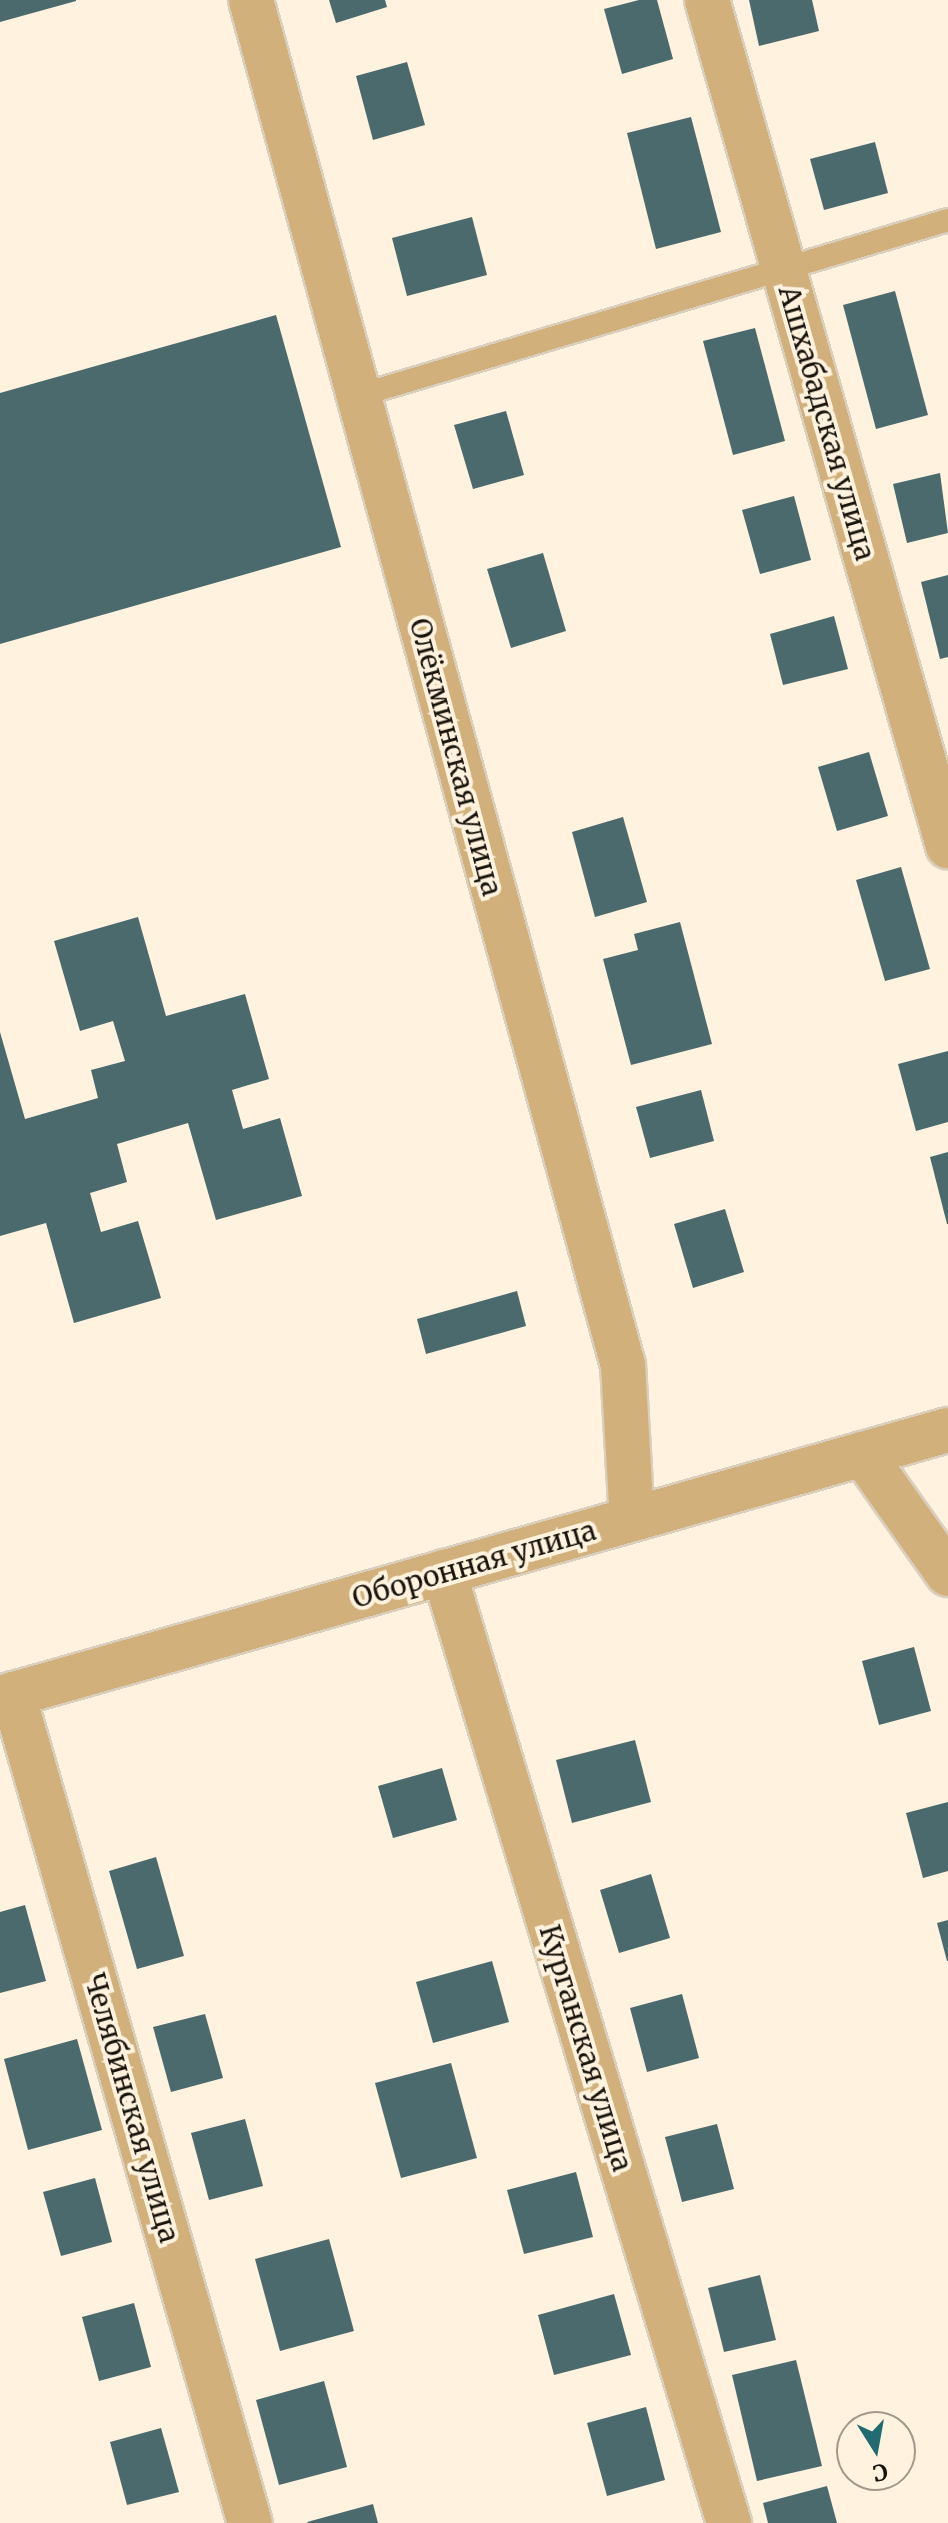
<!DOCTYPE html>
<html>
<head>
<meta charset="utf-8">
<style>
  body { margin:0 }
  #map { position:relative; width:948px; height:2523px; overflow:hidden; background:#fff2df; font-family:Merriweather,serif }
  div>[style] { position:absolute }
  .building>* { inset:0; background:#4b6a6e }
  .roads { filter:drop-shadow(2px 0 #dacebd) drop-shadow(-2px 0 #dacebd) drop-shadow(0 2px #dacebd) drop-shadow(0 -2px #dacebd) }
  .service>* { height:22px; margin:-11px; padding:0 11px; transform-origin:11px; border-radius:11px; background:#d1b07b }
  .minor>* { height:44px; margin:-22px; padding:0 22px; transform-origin:22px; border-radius:22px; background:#d1b07b }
  .tertiary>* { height:44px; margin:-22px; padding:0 22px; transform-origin:22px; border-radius:22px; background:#d1b07b }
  span { translate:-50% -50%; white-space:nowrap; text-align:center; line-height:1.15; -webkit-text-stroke:8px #fff2df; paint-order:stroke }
  .street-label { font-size:28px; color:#18130b }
  .north { position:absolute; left:836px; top:2411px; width:80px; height:80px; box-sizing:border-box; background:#fff2df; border:2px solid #a3998a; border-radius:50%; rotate:169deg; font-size:22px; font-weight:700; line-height:32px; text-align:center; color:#18130b }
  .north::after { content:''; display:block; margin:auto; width:28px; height:36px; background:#216c73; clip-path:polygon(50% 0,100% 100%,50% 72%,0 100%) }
</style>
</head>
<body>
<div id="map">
  <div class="building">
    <div style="clip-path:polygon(0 0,76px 0,76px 1px,0 22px)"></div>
    <div style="clip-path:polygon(329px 0,385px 0,387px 7px,336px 23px)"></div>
    <div style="clip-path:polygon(639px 0,657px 0,673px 59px,622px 74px,604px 9px)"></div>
    <div style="clip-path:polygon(749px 0,812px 0,819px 31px,759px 46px)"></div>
    <div style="clip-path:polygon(407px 62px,425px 125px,373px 140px,356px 76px)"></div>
    <div style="clip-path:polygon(691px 117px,721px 232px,656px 249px,627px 133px)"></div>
    <div style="clip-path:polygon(875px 142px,888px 193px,824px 210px,810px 159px)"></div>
    <div style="clip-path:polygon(472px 217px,487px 275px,407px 296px,392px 238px)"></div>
    <div style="clip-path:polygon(895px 291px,928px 415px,876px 429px,843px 305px)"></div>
    <div style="clip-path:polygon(276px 315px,341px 547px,0 644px,0 393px)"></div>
    <div style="clip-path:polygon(755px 328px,785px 441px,733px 455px,703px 341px)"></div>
    <div style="clip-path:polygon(506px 411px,524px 475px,473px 489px,454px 425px)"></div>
    <div style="clip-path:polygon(940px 473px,948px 533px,907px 543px,893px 484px)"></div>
    <div style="clip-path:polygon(794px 496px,811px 560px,760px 574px,742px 510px)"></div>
    <div style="clip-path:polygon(543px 553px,566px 631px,511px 648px,487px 569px)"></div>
    <div style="clip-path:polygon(948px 575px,948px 657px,940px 659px,921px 582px)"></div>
    <div style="clip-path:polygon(834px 616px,848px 669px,783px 685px,770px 634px)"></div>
    <div style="clip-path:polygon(869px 752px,888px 816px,837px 831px,818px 767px)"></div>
    <div style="clip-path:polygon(623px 817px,647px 902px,595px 917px,572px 832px)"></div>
    <div style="clip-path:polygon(901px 867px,930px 969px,885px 981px,856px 880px)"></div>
    <div style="clip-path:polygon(138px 917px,166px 1016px,245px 994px,269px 1079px,232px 1090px,243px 1129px,280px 1118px,302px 1196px,216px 1220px,188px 1123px,117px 1144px,127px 1182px,90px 1193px,101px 1232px,138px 1221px,161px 1298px,74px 1323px,46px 1223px,0 1236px,0 1032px,25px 1119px,98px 1098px,91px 1070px,125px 1061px,113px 1021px,80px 1031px,54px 941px)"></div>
    <div style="clip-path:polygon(680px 922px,712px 1044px,631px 1065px,603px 959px,638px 950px,634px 934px)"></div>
    <div style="clip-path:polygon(948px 1051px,948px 1122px,916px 1131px,898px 1064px)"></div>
    <div style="clip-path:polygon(701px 1090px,714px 1141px,650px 1158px,636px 1107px)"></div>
    <div style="clip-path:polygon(948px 1152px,948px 1224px,947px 1224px,930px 1157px)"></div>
    <div style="clip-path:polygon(725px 1209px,744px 1272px,693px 1288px,674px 1224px)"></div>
    <div style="clip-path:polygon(517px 1291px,526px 1326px,426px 1354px,417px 1319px)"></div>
    <div style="clip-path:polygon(914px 1647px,931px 1711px,879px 1725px,862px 1661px)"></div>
    <div style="clip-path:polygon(635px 1740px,651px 1802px,572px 1823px,556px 1760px)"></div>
    <div style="clip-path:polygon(442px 1768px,457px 1820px,393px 1838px,378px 1786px)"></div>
    <div style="clip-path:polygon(948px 1802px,948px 1871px,923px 1878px,906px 1813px)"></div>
    <div style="clip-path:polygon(156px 1857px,184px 1956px,137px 1969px,109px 1871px)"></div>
    <div style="clip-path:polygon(651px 1874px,670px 1938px,619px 1953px,600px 1890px)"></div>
    <div style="clip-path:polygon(25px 1905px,46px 1981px,0 1993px,0 1912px)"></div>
    <div style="clip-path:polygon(948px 1920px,948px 1961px,947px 1961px,937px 1923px)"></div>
    <div style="clip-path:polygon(492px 1961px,509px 2022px,433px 2043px,416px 1982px)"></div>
    <div style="clip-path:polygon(682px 1994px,699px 2058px,647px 2072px,630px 2008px)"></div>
    <div style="clip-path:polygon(205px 2014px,223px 2078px,171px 2092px,153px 2027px)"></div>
    <div style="clip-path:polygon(77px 2039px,102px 2130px,28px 2150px,4px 2059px)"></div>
    <div style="clip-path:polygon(451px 2063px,477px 2158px,401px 2178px,375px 2083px)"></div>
    <div style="clip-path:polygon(245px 2119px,263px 2186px,209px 2200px,191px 2133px)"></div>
    <div style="clip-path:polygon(717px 2124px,734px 2189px,682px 2202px,665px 2137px)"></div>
    <div style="clip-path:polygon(576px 2172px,593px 2237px,524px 2254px,507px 2190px)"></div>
    <div style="clip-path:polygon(95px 2178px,112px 2242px,61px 2256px,43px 2192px)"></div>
    <div style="clip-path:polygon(329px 2239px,354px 2331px,280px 2351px,255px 2259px)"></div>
    <div style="clip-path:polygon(760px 2275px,776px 2340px,724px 2352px,708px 2288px)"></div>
    <div style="clip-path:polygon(614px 2294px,631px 2355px,554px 2375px,538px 2315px)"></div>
    <div style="clip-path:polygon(134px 2303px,151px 2367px,99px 2381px,82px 2317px)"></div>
    <div style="clip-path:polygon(796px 2360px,822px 2466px,757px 2481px,732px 2375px)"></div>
    <div style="clip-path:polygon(324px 2381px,347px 2467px,279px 2485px,256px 2400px)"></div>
    <div style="clip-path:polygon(646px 2407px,665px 2480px,607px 2496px,587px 2423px)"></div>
    <div style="clip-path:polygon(161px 2428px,179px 2492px,127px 2505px,110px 2442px)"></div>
    <div style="clip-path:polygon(827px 2486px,837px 2523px,768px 2523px,763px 2503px)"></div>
    <div style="clip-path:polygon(373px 2504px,378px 2523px,308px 2523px,307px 2522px)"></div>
  </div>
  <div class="roads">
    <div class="service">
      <div style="left:357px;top:396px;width:617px;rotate:-16.58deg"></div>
    </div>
    <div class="minor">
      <div style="left:251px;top:0;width:1415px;rotate:74.76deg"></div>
      <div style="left:623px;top:1365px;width:154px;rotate:86.7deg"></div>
      <div style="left:707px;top:0;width:880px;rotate:74.1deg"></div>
      <div style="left:863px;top:1454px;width:147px;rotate:54.7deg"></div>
      <div style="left:444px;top:1572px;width:993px;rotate:73.32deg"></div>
      <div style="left:13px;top:1694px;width:862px;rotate:74.05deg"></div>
    </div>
    <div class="tertiary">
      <div style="left:0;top:1698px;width:985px;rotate:-15.79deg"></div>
    </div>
  </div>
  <div class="street-label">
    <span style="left:827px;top:423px;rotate:74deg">Ашхабадская улица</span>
    <span style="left:456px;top:757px;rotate:75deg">Олёкминская улица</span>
    <span style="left:474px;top:1564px;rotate:-16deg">Оборонная улица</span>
    <span style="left:586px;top:2048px;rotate:73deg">Курганская улица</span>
    <span style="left:132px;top:2108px;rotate:74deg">Челябинская улица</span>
  </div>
  <div class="north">С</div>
</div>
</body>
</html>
